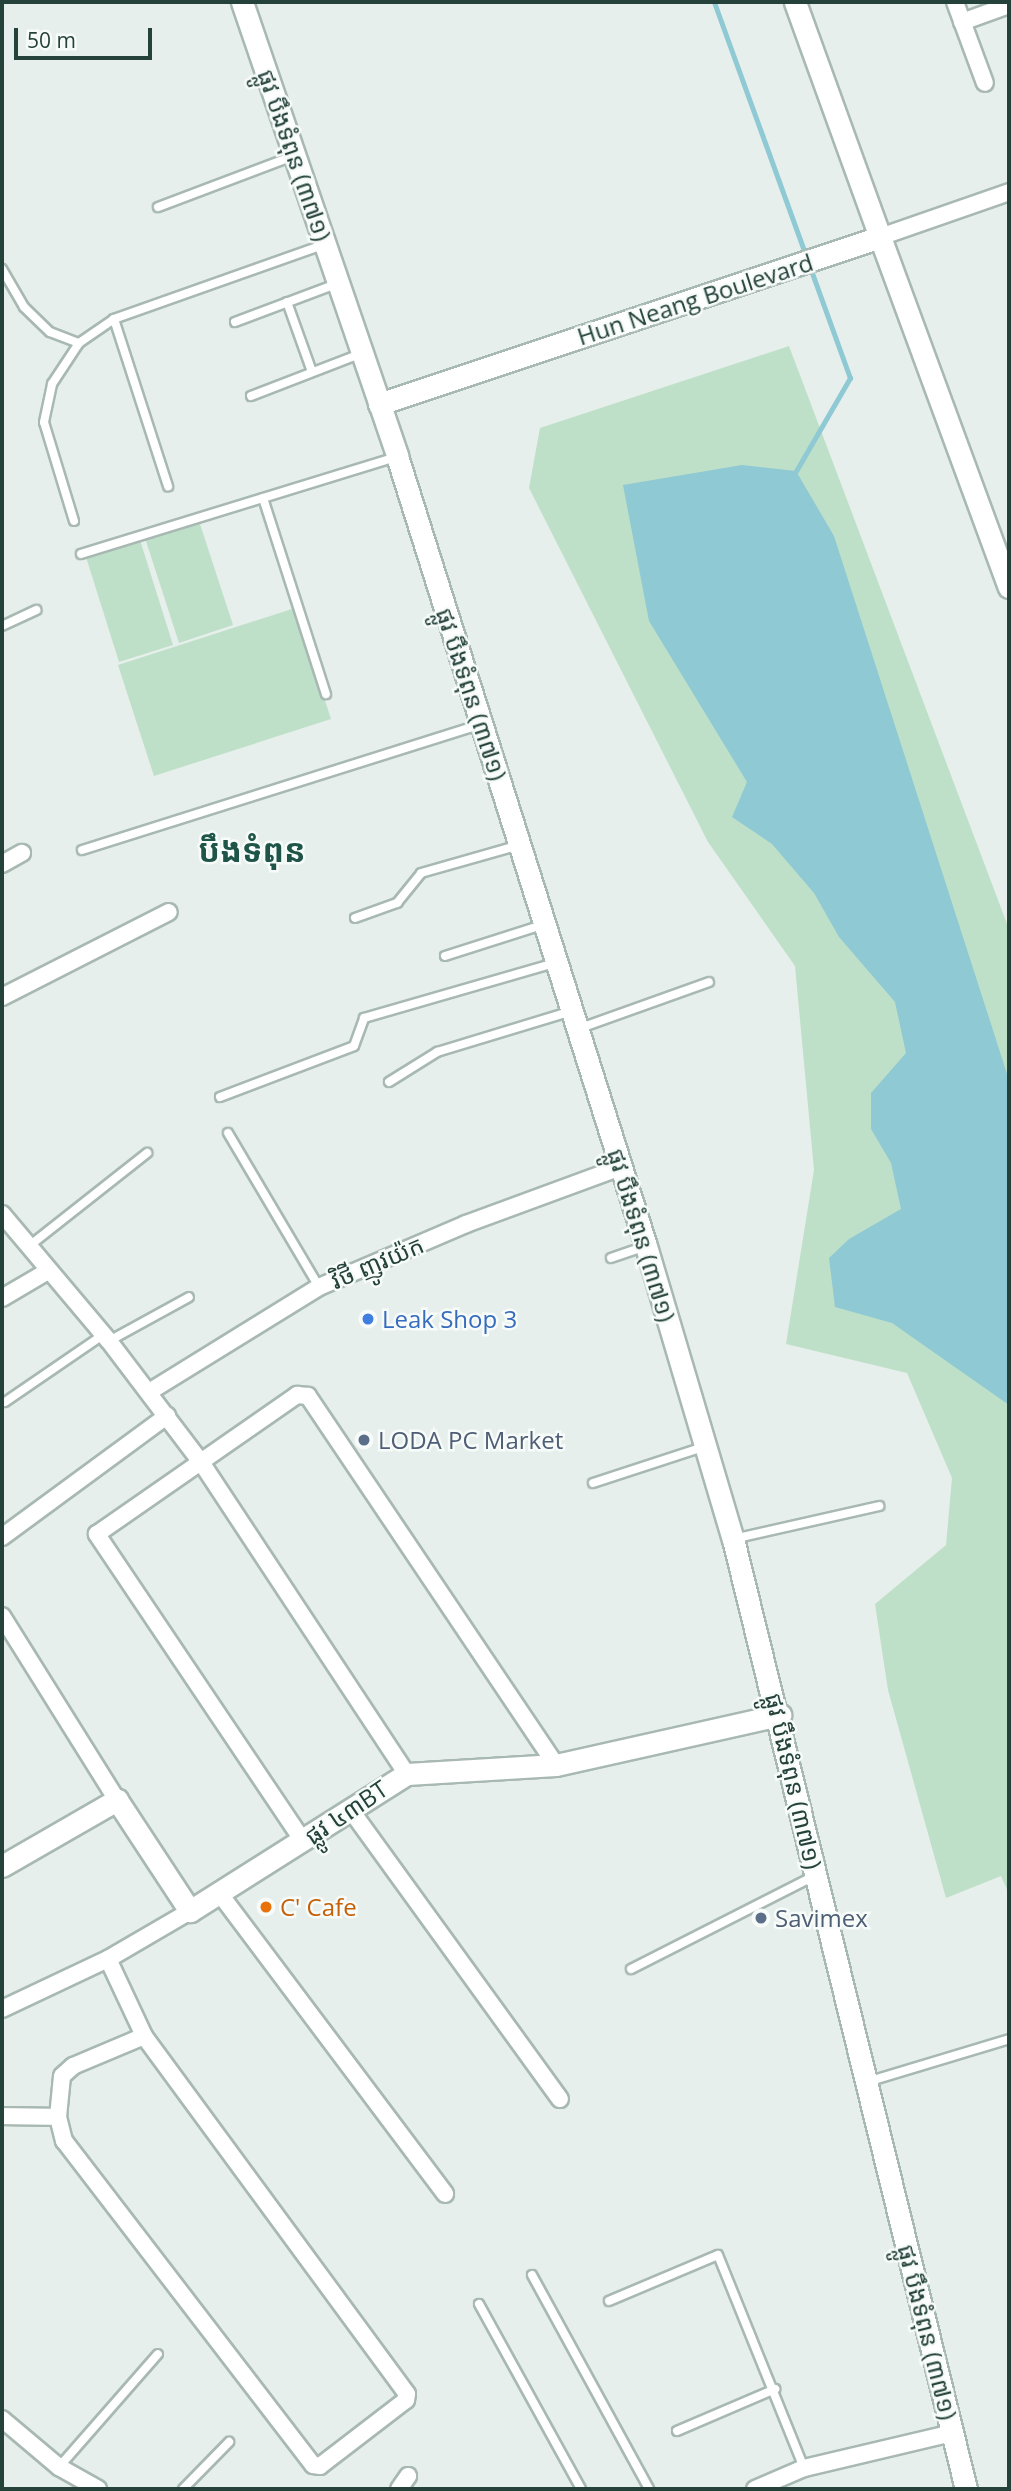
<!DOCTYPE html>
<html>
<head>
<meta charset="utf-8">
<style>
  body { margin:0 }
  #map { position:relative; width:1011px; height:2491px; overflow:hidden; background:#e6efeb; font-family:"Open Sans","Noto Sans Khmer",sans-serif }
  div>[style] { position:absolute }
  .green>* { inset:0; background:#bfe0c8 }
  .water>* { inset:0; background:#8ec9d4 }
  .stream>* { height:5px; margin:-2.5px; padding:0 2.5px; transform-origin:2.5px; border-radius:2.5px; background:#8ec9d4 }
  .roads { filter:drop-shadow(2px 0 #a8b8b2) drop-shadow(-2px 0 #a8b8b2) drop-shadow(0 2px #a8b8b2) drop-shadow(0 -2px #a8b8b2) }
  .service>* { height:8px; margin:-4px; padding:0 4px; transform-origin:4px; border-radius:4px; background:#fff }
  .minor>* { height:16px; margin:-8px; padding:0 8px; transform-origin:8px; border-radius:8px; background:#fff }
  .tertiary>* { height:21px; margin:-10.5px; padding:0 10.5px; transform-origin:10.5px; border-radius:10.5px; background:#fff }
  .secondary>* { height:21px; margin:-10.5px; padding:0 10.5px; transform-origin:10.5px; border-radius:10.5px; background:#fff }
  .dots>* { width:19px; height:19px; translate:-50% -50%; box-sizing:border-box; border:4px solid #f7fbf9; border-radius:50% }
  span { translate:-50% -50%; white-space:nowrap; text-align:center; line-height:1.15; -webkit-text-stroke:5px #f7fbf9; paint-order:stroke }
  .street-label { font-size:24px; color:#24423a }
  .shop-label { font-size:24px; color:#366cbe }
  .left { translate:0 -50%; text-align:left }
  .service-label { font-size:24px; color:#4e5e75 }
  .food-label { font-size:24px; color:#c56008 }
  .district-label { font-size:32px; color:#1f5548; font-weight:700 }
  .frame { position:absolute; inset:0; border:4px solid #24423a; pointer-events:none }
  .scale { position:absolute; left:14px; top:28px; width:138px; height:32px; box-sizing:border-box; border:4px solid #24423a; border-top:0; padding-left:9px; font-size:21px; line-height:24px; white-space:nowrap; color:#24423a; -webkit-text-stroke:5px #f7fbf9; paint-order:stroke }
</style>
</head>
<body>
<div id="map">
  <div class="green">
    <div style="clip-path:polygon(789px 346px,1009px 929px,1009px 1894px,1001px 1876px,946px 1898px,888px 1690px,875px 1604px,946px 1545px,952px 1478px,907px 1373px,786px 1344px,814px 1170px,795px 966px,708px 842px,529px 488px,540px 428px)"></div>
    <div style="clip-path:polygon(199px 521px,233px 625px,179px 643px,145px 538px)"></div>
    <div style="clip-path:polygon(140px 540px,173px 645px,119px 662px,86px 557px)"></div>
    <div style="clip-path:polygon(295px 608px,331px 719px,154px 776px,118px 665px)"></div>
  </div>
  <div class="water">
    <div style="clip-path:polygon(742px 465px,796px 471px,834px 536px,1009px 1080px,1009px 1405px,892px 1323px,835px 1307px,829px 1258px,849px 1239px,901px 1209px,891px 1163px,871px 1129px,871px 1093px,906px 1053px,895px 1002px,839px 937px,814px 893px,772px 844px,732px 817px,747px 782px,649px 621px,623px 485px)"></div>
  </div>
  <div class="stream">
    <div style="left:714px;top:2px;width:270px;rotate:70.1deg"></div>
    <div style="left:796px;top:471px;width:108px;rotate:-59.9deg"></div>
    <div style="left:850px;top:378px;width:120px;rotate:-109.9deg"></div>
  </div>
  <div class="roads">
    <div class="service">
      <div style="left:158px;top:207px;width:144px;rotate:-20.7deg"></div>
      <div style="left:2px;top:269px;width:44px;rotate:59.9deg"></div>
      <div style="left:24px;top:307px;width:36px;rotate:44deg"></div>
      <div style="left:50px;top:332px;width:31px;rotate:21deg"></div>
      <div style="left:287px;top:302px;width:74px;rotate:70.3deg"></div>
      <div style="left:114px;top:319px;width:176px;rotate:72.1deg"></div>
      <div style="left:235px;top:322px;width:108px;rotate:-20.6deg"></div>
      <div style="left:251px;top:396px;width:117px;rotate:-21.1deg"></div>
      <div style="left:263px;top:498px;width:206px;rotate:72.2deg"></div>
      <div style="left:74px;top:521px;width:103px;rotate:-106.9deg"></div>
      <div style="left:44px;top:422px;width:39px;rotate:-78deg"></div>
      <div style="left:52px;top:384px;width:49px;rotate:-56.6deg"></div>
      <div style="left:79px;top:343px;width:42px;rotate:-34.4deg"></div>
      <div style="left:114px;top:319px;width:222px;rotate:-19.5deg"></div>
      <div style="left:81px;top:554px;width:330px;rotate:-17.1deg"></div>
      <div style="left:2px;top:626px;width:38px;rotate:-25deg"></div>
      <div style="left:82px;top:850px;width:418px;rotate:-17.5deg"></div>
      <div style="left:355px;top:918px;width:45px;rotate:-19.7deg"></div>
      <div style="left:397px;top:903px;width:38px;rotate:-51deg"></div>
      <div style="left:421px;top:873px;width:103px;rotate:-15.8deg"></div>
      <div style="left:445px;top:956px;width:102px;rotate:-17.7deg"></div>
      <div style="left:578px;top:1029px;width:139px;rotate:-19.7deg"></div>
      <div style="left:389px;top:1082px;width:57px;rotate:-32deg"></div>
      <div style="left:437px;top:1052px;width:138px;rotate:-16.9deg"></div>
      <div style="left:220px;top:1097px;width:143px;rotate:-20.8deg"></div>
      <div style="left:354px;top:1046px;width:30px;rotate:-70deg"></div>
      <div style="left:364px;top:1018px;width:198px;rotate:-16.1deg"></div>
      <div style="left:228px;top:1133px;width:179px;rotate:59.4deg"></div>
      <div style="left:28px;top:1247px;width:152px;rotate:-38.3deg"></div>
      <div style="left:611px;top:1258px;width:34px;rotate:-19deg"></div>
      <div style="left:109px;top:1341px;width:91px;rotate:-28.8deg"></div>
      <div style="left:5px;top:1402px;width:119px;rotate:-34.4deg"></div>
      <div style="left:593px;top:1483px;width:116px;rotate:-18.1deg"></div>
      <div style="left:733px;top:1539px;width:150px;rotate:-12.7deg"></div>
      <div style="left:631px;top:1969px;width:205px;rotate:-26.9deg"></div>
      <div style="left:867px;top:2082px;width:148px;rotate:-16.8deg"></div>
      <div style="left:532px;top:2275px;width:244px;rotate:61.3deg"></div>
      <div style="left:609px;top:2301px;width:118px;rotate:-22.9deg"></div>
      <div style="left:718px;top:2255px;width:230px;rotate:68deg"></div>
      <div style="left:479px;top:2304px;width:211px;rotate:61.1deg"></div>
      <div style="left:677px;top:2431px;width:107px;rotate:-23.2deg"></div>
      <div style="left:59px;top:2467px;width:150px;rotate:-48.8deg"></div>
      <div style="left:183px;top:2489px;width:66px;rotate:-45.6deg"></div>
    </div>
    <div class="minor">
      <div style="left:955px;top:2px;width:86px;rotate:69.7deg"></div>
      <div style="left:962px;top:22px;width:50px;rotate:-19.9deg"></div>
      <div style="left:880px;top:237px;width:137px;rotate:-19.2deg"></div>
      <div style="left:2px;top:864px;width:23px;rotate:-29deg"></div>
      <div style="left:2px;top:997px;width:187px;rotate:-27deg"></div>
      <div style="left:2px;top:1214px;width:166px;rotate:49.9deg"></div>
      <div style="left:109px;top:1341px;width:152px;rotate:52.8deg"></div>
      <div style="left:201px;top:1462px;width:374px;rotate:56.6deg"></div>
      <div style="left:2px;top:1298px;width:53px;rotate:-30.4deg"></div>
      <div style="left:149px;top:1392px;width:200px;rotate:-31.7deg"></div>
      <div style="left:319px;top:1287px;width:160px;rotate:-23.2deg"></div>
      <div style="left:466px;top:1224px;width:165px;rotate:-20.2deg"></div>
      <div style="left:2px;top:1537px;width:205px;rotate:-36.3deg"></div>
      <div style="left:2px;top:1616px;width:217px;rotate:58deg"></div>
      <div style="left:350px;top:1809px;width:358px;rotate:54.1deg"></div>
      <div style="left:303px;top:1841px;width:370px;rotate:-123.9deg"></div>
      <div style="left:97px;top:1534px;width:244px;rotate:-34.8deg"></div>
      <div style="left:297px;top:1395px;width:11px;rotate:5deg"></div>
      <div style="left:308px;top:1396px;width:445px;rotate:56.1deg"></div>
      <div style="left:220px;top:1894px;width:375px;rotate:53.1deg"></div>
      <div style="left:108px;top:1959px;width:85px;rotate:64.9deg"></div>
      <div style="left:144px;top:2036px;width:444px;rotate:53.7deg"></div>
      <div style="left:407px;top:2394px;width:6px;rotate:99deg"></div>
      <div style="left:406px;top:2400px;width:108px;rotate:142.5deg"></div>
      <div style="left:320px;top:2466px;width:7px;rotate:-172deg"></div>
      <div style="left:313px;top:2465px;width:409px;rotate:-127.5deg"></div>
      <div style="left:64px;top:2141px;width:25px;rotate:-104deg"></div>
      <div style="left:58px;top:2117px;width:41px;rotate:-84.4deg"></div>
      <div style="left:62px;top:2076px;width:15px;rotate:-42deg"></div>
      <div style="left:73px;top:2066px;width:77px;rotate:-22.9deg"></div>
      <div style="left:2px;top:2009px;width:117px;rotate:-25.3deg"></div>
      <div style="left:108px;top:1959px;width:95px;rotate:-30.3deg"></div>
      <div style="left:2px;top:2116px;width:56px;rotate:1deg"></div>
      <div style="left:2px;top:2419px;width:75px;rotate:40.1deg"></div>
      <div style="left:59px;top:2467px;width:45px;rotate:29.4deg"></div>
      <div style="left:399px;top:2489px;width:16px;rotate:-55deg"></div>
      <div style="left:755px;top:2489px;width:53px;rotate:-23.2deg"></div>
      <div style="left:804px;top:2468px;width:152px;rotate:-13.3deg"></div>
    </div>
    <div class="tertiary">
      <div style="left:880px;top:237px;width:373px;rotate:69.8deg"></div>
      <div style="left:2px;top:1866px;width:133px;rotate:-29.9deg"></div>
      <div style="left:117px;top:1800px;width:133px;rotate:56.7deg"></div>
      <div style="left:190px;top:1911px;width:257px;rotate:-32.3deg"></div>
      <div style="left:407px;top:1774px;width:149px;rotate:-3.5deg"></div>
      <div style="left:556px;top:1765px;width:230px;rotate:-12.6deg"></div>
    </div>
    <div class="secondary">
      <div style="left:242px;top:2px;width:480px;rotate:71.1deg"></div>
      <div style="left:397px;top:456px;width:828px;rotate:72.51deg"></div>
      <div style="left:646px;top:1246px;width:306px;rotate:73.5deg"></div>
      <div style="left:733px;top:1539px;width:978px;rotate:76.22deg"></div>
      <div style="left:379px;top:404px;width:528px;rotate:-18.43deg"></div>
      <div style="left:880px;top:237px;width:250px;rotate:-109.9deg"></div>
    </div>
  </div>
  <div class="dots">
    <div style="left:368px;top:1319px;background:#3f7fe0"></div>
    <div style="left:364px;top:1440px;background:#5c6f8a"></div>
    <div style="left:266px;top:1907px;background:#e8710a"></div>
    <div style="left:761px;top:1918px;background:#5c6f8a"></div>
  </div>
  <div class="street-label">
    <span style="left:295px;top:155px;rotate:71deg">ផ្លូវ បឹងទំពុន (៣៧១)</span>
    <span style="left:695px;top:299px;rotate:-18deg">Hun Neang Boulevard</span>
    <span style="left:472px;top:694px;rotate:72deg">ផ្លូវ បឹងទំពុន (៣៧១)</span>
    <span style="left:642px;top:1235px;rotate:73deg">ផ្លូវ បឹងទំពុន (៣៧១)</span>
    <span style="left:377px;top:1262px;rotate:-23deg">វិថី ញូវយ៉ក</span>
    <span style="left:794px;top:1781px;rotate:77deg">ផ្លូវ បឹងទំពុន (៣៧១)</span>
    <span style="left:346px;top:1812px;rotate:-34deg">ផ្លូវ ៤៣BT</span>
    <span style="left:928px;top:2332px;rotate:76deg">ផ្លូវ បឹងទំពុន (៣៧១)</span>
  </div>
  <div class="shop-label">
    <span class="left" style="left:382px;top:1319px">Leak Shop 3</span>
  </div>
  <div class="service-label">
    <span class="left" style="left:378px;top:1440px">LODA PC Market</span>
    <span class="left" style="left:775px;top:1918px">Savimex</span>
  </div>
  <div class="food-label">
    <span class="left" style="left:280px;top:1907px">C' Cafe</span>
  </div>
  <div class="district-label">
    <span style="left:252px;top:850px">បឹងទំពុន</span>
  </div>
  <div class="frame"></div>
  <div class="scale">50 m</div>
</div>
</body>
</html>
